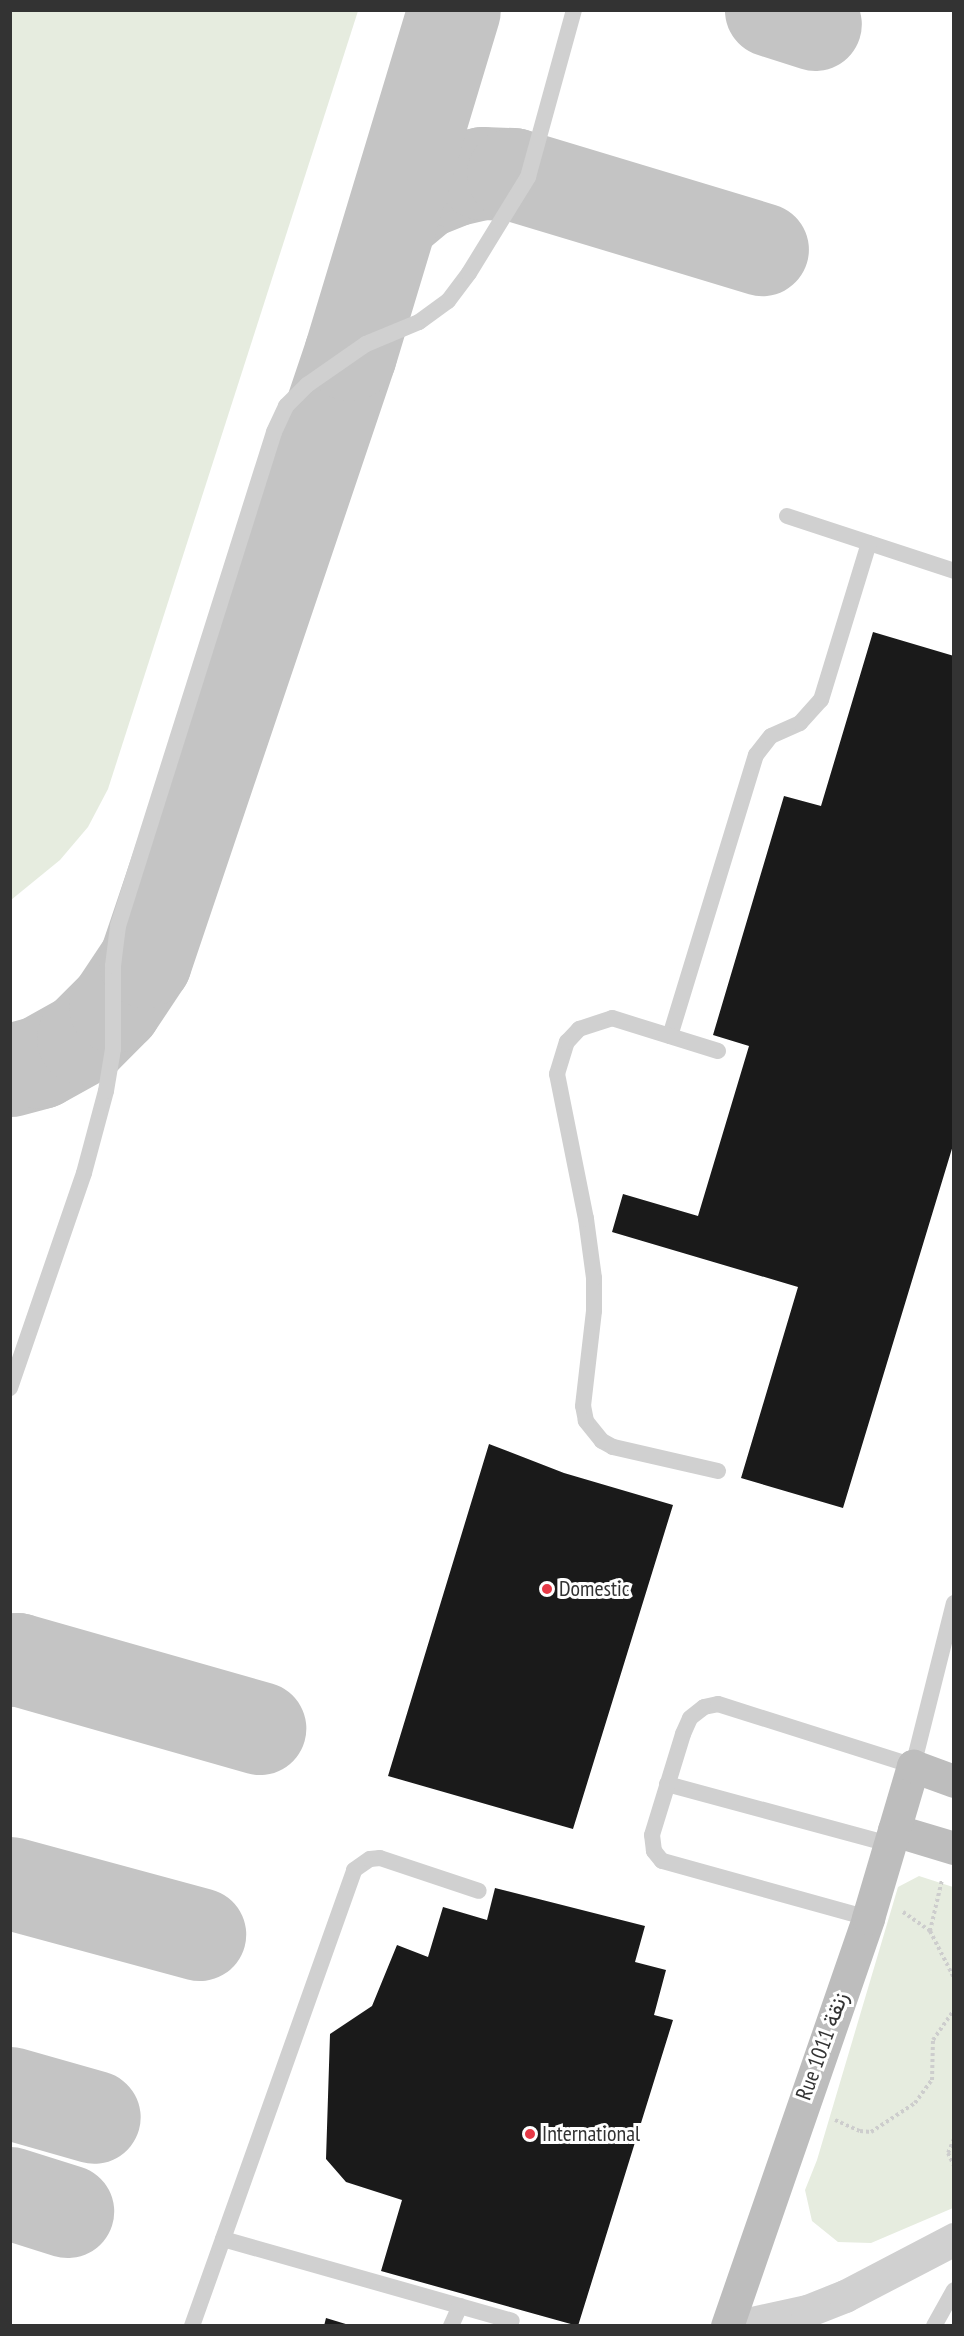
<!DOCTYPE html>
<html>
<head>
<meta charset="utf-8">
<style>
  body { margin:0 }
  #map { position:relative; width:964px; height:2336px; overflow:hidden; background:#fff; font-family:"PT Sans Narrow",Vazirmatn,sans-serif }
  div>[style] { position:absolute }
  .green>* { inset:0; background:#e6ecdf }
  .taxiway>* { height:93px; margin:-46.5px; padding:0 46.5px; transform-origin:46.5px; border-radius:46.5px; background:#c4c4c4 }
  .building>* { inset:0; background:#1a1a1a }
  .path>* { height:4px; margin-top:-2px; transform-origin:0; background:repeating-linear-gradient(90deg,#cdcdcd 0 3px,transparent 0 6px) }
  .service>* { height:16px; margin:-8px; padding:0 8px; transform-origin:8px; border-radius:8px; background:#d0d0d0 }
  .tertiary>* { height:33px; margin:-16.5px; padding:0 16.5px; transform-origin:16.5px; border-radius:16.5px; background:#d0d0d0 }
  .secondary>* { height:33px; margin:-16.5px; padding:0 16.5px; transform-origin:16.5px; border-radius:16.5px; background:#bdbdbd }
  .dots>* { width:16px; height:16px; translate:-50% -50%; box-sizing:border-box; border:3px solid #fff; border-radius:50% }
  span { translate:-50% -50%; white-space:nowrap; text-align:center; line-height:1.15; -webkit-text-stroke:6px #fff; paint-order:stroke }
  .poi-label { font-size:22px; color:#333 }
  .left { translate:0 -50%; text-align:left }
  .street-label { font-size:22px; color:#333 }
  .frame { position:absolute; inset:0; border:12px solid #333; pointer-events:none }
</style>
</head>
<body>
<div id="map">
  <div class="green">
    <div style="clip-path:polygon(11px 10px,358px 11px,108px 789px,88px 827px,60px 860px,11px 900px)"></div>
    <div style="clip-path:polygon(919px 1876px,953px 1887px,953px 2208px,871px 2243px,838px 2242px,812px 2221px,805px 2190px,817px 2160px,898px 1887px)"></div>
  </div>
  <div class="taxiway">
    <div style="left:771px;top:10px;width:46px;rotate:17.7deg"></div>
    <div style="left:394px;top:216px;width:38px;rotate:-40deg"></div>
    <div style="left:423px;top:192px;width:31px;rotate:-22deg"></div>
    <div style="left:452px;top:180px;width:31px;rotate:-13deg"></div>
    <div style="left:482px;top:173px;width:31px;rotate:2deg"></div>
    <div style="left:513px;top:174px;width:260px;rotate:16.8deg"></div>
    <div style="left:10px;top:1070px;width:31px;rotate:-15deg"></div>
    <div style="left:40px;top:1062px;width:49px;rotate:-29.2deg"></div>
    <div style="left:83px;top:1038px;width:45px;rotate:-45deg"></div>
    <div style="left:115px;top:1006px;width:54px;rotate:-56.3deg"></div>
    <div style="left:145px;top:961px;width:641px;rotate:-71.34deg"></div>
    <div style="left:350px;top:354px;width:359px;rotate:-73.2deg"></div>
    <div style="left:10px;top:1660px;width:7px;rotate:-8deg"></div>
    <div style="left:17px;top:1659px;width:252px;rotate:15.9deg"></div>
    <div style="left:10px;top:1883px;width:196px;rotate:15.1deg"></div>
    <div style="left:10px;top:2093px;width:87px;rotate:15.9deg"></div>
    <div style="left:10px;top:2193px;width:60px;rotate:17.5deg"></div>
  </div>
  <div class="building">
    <div style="clip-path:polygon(873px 632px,954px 656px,954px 1142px,843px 1508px,741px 1478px,798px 1287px,612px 1232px,623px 1194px,698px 1216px,749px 1046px,713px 1035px,784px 796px,821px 806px)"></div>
    <div style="clip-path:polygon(489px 1444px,564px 1473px,673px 1505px,573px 1829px,388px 1776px)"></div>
    <div style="clip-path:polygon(495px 1888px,645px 1926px,635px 1962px,666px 1970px,654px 2015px,673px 2020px,578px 2326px,381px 2271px,402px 2200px,346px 2182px,326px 2159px,330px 2034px,372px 2006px,397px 1945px,428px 1957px,443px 1907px,487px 1920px)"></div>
    <div style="clip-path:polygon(326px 2318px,349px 2325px,349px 2326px,324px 2326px)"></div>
  </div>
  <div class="path">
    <div style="left:903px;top:1912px;width:33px;rotate:35deg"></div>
    <div style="left:930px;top:1931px;width:53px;rotate:62.9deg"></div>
    <div style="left:930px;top:1931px;width:52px;rotate:-76.8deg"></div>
    <div style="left:835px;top:2120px;width:27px;rotate:24deg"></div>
    <div style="left:860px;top:2131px;width:11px;rotate:5deg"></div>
    <div style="left:871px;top:2132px;width:53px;rotate:-33.4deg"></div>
    <div style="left:915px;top:2103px;width:29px;rotate:-54deg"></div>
    <div style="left:932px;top:2080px;width:40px;rotate:-88.6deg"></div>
    <div style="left:933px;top:2040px;width:37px;rotate:-55deg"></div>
    <div style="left:954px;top:2139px;width:15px;rotate:113deg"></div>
    <div style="left:948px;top:2153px;width:14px;rotate:65deg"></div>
  </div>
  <div class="service">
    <div style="left:787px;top:516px;width:176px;rotate:18.2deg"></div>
    <div style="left:670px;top:1036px;width:294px;rotate:-73deg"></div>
    <div style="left:756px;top:755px;width:24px;rotate:-52deg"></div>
    <div style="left:771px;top:736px;width:32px;rotate:-24deg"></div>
    <div style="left:800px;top:723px;width:31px;rotate:-48deg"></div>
    <div style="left:821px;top:700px;width:164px;rotate:-73deg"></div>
    <div style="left:10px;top:1388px;width:227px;rotate:-71deg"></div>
    <div style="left:84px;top:1173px;width:85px;rotate:-75deg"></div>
    <div style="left:106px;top:1091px;width:43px;rotate:-80.5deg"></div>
    <div style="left:113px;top:1049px;width:83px;rotate:-90deg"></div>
    <div style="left:113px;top:966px;width:40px;rotate:-82.9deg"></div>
    <div style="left:118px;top:926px;width:518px;rotate:-72.47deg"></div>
    <div style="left:274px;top:432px;width:29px;rotate:-65deg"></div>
    <div style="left:286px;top:406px;width:30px;rotate:-45deg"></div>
    <div style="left:307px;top:385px;width:72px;rotate:-34.8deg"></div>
    <div style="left:366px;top:344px;width:57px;rotate:-22.5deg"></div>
    <div style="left:419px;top:322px;width:36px;rotate:-36deg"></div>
    <div style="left:448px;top:301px;width:35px;rotate:-53deg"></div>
    <div style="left:469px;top:273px;width:113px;rotate:-58.4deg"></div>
    <div style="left:528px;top:177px;width:173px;rotate:-74.6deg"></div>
    <div style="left:718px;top:1471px;width:108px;rotate:-167.1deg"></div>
    <div style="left:613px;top:1447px;width:13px;rotate:-151deg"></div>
    <div style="left:602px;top:1441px;width:26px;rotate:-129deg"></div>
    <div style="left:586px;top:1421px;width:15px;rotate:-101deg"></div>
    <div style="left:583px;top:1406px;width:96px;rotate:-83.4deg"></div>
    <div style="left:594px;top:1311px;width:33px;rotate:-90deg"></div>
    <div style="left:594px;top:1278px;width:60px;rotate:-97.7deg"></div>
    <div style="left:586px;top:1219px;width:148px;rotate:-101.3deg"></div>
    <div style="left:557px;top:1074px;width:34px;rotate:-73deg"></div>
    <div style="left:567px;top:1042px;width:18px;rotate:-47deg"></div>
    <div style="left:579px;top:1029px;width:35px;rotate:-18deg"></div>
    <div style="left:612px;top:1018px;width:111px;rotate:17.3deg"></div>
    <div style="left:667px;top:1784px;width:231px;rotate:15.1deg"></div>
    <div style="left:868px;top:1918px;width:214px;rotate:-164.5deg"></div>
    <div style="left:662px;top:1861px;width:13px;rotate:-129deg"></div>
    <div style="left:654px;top:1851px;width:16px;rotate:-97deg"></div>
    <div style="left:652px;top:1835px;width:106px;rotate:-72.9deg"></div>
    <div style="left:683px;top:1734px;width:17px;rotate:-66deg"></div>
    <div style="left:690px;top:1718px;width:18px;rotate:-38deg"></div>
    <div style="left:704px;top:1707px;width:14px;rotate:-12deg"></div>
    <div style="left:718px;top:1704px;width:205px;rotate:17.6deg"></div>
    <div style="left:913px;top:1766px;width:168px;rotate:-75.9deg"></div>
    <div style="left:223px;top:2239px;width:300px;rotate:15.8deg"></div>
    <div style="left:192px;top:2326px;width:484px;rotate:-70.4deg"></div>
    <div style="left:354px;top:1870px;width:19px;rotate:-35deg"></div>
    <div style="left:370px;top:1859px;width:10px;rotate:-6deg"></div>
    <div style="left:380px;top:1858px;width:104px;rotate:18.4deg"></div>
    <div style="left:451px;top:2326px;width:22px;rotate:-66deg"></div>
    <div style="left:934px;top:2326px;width:41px;rotate:-60.9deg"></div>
  </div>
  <div class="tertiary">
    <div style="left:738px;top:2326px;width:71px;rotate:-12.3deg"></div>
    <div style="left:807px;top:2311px;width:41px;rotate:-21.5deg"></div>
    <div style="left:845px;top:2296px;width:123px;rotate:-27.6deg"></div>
  </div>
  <div class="secondary">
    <div style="left:894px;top:1830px;width:63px;rotate:16.7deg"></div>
    <div style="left:727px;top:2326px;width:432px;rotate:-70.9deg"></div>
    <div style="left:868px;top:1918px;width:159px;rotate:-73.5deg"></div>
    <div style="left:913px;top:1766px;width:44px;rotate:20.1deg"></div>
  </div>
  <div class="dots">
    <div style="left:547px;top:1589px;background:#e63946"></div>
    <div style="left:530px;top:2134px;background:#e63946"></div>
  </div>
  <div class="poi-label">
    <span class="left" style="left:559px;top:1589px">Domestic</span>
    <span class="left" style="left:542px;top:2134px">International</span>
  </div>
  <div class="street-label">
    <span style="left:822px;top:2046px;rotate:-70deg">Rue 1011 زنقة</span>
  </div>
  <div class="frame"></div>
</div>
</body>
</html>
